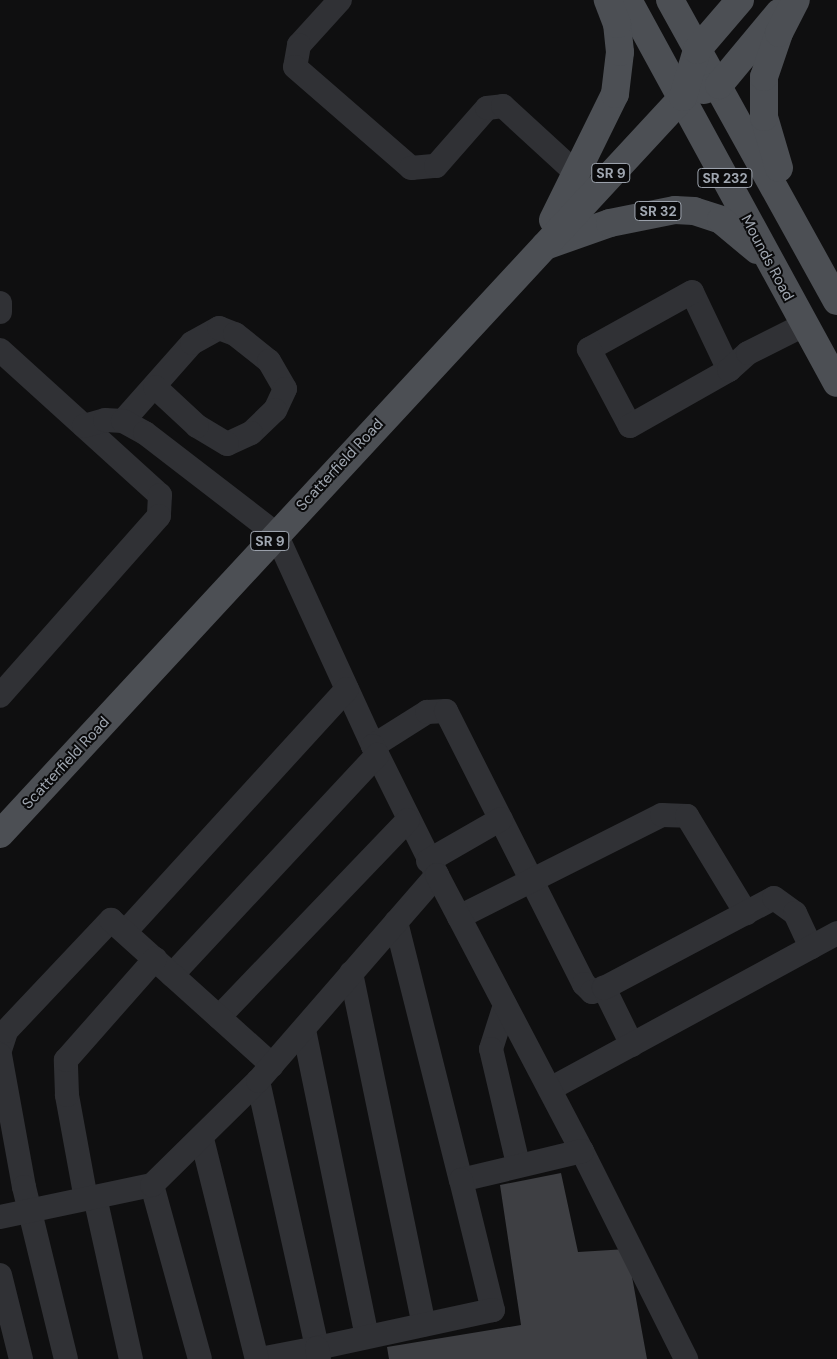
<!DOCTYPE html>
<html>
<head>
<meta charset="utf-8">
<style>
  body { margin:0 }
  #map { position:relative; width:837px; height:1359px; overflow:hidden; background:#0f0f10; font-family:"DM Sans",sans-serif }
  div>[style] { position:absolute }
  .building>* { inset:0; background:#3e3f43 }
  .minor>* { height:24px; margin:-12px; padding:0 12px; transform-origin:12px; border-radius:12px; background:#303135 }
  .major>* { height:28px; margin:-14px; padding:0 14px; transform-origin:14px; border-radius:14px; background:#4c4f54 }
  span { translate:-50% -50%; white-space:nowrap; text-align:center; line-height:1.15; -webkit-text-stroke:4px #0a0a0b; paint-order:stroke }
  .shield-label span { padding:1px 4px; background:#0a0a0b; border:1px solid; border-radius:4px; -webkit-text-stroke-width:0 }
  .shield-label { font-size:14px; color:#a0a7b1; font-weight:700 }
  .street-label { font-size:15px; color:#a0a7b1 }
</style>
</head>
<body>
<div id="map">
  <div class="building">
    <div style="clip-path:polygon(561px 1173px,578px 1252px,627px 1249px,647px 1359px,389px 1359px,387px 1347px,521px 1325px,500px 1185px)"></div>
  </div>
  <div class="minor">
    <div style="left:340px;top:0;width:61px;rotate:132.3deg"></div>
    <div style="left:299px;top:45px;width:22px;rotate:100deg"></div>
    <div style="left:295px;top:67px;width:154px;rotate:41deg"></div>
    <div style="left:411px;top:168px;width:25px;rotate:-5deg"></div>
    <div style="left:436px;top:166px;width:77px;rotate:-48.7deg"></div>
    <div style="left:487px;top:108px;width:16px;rotate:-7deg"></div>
    <div style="left:503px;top:106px;width:100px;rotate:42.6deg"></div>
    <div style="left:0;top:303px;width:9px;rotate:90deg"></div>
    <div style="left:0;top:350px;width:216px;rotate:42.2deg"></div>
    <div style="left:160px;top:495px;width:21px;rotate:93deg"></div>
    <div style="left:159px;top:516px;width:240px;rotate:131.5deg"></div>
    <div style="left:729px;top:370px;width:86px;rotate:-115.4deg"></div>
    <div style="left:692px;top:292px;width:118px;rotate:151deg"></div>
    <div style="left:589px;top:349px;width:87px;rotate:62deg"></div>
    <div style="left:630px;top:426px;width:114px;rotate:-29.5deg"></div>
    <div style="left:729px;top:370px;width:25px;rotate:-42deg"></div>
    <div style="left:748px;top:353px;width:63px;rotate:-26.6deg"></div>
    <div style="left:123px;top:421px;width:104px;rotate:-48.5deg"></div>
    <div style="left:192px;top:343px;width:31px;rotate:-29deg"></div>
    <div style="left:219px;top:328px;width:17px;rotate:21deg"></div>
    <div style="left:235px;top:334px;width:43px;rotate:38.5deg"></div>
    <div style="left:269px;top:361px;width:32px;rotate:60deg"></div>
    <div style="left:285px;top:389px;width:23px;rotate:115deg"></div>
    <div style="left:275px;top:410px;width:33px;rotate:136deg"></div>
    <div style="left:251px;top:433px;width:26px;rotate:155deg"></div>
    <div style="left:227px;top:444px;width:35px;rotate:-149deg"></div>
    <div style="left:197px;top:426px;width:57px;rotate:-137.1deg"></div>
    <div style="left:84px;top:426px;width:22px;rotate:-16deg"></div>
    <div style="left:105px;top:420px;width:18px;rotate:3deg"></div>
    <div style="left:123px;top:421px;width:25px;rotate:29deg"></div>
    <div style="left:145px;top:433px;width:165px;rotate:37.6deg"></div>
    <div style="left:276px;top:534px;width:233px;rotate:65.4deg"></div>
    <div style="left:373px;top:746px;width:64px;rotate:-32.2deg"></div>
    <div style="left:427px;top:712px;width:19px;rotate:-3deg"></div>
    <div style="left:446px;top:711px;width:306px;rotate:63.2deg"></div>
    <div style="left:584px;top:984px;width:11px;rotate:45deg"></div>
    <div style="left:592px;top:992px;width:13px;rotate:-18deg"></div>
    <div style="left:373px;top:746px;width:144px;rotate:63.6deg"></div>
    <div style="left:428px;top:861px;width:84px;rotate:-29.9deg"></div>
    <div style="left:459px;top:917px;width:227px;rotate:-26.7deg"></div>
    <div style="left:662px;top:815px;width:25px;rotate:2deg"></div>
    <div style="left:687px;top:816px;width:114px;rotate:58.7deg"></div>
    <div style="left:396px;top:922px;width:266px;rotate:75.9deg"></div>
    <div style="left:125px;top:932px;width:329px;rotate:-47.6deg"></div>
    <div style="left:351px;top:973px;width:359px;rotate:78.3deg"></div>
    <div style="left:172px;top:975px;width:301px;rotate:-47deg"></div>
    <div style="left:505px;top:1005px;width:46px;rotate:107.7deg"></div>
    <div style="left:491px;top:1049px;width:118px;rotate:76.8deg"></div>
    <div style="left:219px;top:1017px;width:273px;rotate:-46.2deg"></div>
    <div style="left:304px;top:1030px;width:312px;rotate:78.4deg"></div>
    <div style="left:632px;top:1045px;width:64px;rotate:-116.2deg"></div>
    <div style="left:604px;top:988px;width:192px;rotate:-27.9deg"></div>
    <div style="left:774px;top:898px;width:26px;rotate:36deg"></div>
    <div style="left:795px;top:913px;width:38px;rotate:65deg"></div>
    <div style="left:0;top:1050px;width:20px;rotate:-72deg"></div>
    <div style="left:6px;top:1031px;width:153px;rotate:-46.6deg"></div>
    <div style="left:111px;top:920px;width:217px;rotate:42deg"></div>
    <div style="left:0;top:1055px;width:134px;rotate:79.7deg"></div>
    <div style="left:24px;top:1187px;width:177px;rotate:76.3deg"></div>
    <div style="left:258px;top:1081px;width:273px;rotate:77.5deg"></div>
    <div style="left:317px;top:1348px;width:58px;rotate:169.1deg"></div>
    <div style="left:550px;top:1089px;width:327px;rotate:-28.5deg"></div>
    <div style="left:202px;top:1139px;width:227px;rotate:76deg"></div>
    <div style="left:582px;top:1151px;width:233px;rotate:63.4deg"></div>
    <div style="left:152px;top:1185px;width:180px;rotate:74.6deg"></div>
    <div style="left:95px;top:1197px;width:166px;rotate:77.5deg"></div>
    <div style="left:86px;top:1199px;width:106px;rotate:-100.4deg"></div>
    <div style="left:67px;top:1095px;width:35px;rotate:-92deg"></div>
    <div style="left:66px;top:1060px;width:135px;rotate:-48.6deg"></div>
    <div style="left:0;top:1217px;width:155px;rotate:-11.9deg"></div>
    <div style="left:152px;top:1185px;width:148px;rotate:-44.5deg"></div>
    <div style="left:258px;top:1081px;width:273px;rotate:-49deg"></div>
    <div style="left:437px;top:875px;width:312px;rotate:62.3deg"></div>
    <div style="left:582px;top:1151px;width:124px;rotate:166.5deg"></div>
    <div style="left:461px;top:1180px;width:134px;rotate:76.2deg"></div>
    <div style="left:493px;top:1310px;width:180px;rotate:167.8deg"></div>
    <div style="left:317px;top:1348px;width:11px;rotate:80deg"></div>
    <div style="left:0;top:1275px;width:87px;rotate:76deg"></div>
  </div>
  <div class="major">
    <div style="left:628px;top:0;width:436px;rotate:61.4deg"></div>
    <div style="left:670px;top:0;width:344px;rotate:61deg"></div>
    <div style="left:704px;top:90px;width:16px;rotate:-18deg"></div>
    <div style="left:719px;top:85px;width:94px;rotate:-50.2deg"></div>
    <div style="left:779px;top:168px;width:53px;rotate:-106.4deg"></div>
    <div style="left:764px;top:117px;width:40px;rotate:-90deg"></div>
    <div style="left:764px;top:77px;width:46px;rotate:-71.2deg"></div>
    <div style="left:779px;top:33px;width:37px;rotate:-63deg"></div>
    <div style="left:553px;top:220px;width:140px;rotate:-63.8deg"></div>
    <div style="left:615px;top:94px;width:42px;rotate:-83.2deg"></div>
    <div style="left:620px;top:52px;width:28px;rotate:-96deg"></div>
    <div style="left:617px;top:24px;width:26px;rotate:-111deg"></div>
    <div style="left:545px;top:246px;width:69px;rotate:-19.5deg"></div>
    <div style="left:610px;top:223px;width:66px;rotate:-11.3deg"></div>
    <div style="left:675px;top:210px;width:19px;rotate:3deg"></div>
    <div style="left:694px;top:211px;width:28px;rotate:18deg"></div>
    <div style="left:721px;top:220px;width:47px;rotate:39.8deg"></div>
    <div style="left:0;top:834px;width:1005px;rotate:-47.18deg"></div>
    <div style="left:683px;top:97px;width:49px;rotate:-73.4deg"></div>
    <div style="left:697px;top:50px;width:66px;rotate:-49.3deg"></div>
  </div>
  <div class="shield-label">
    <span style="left:611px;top:173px">SR 9</span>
    <span style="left:725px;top:178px">SR 232</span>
    <span style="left:658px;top:211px">SR 32</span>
    <span style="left:270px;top:541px">SR 9</span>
  </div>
  <div class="street-label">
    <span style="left:767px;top:258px;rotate:62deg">Mounds Road</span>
    <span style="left:340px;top:465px;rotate:-47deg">Scatterfield Road</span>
    <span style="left:66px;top:763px;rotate:-47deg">Scatterfield Road</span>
  </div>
</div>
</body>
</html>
